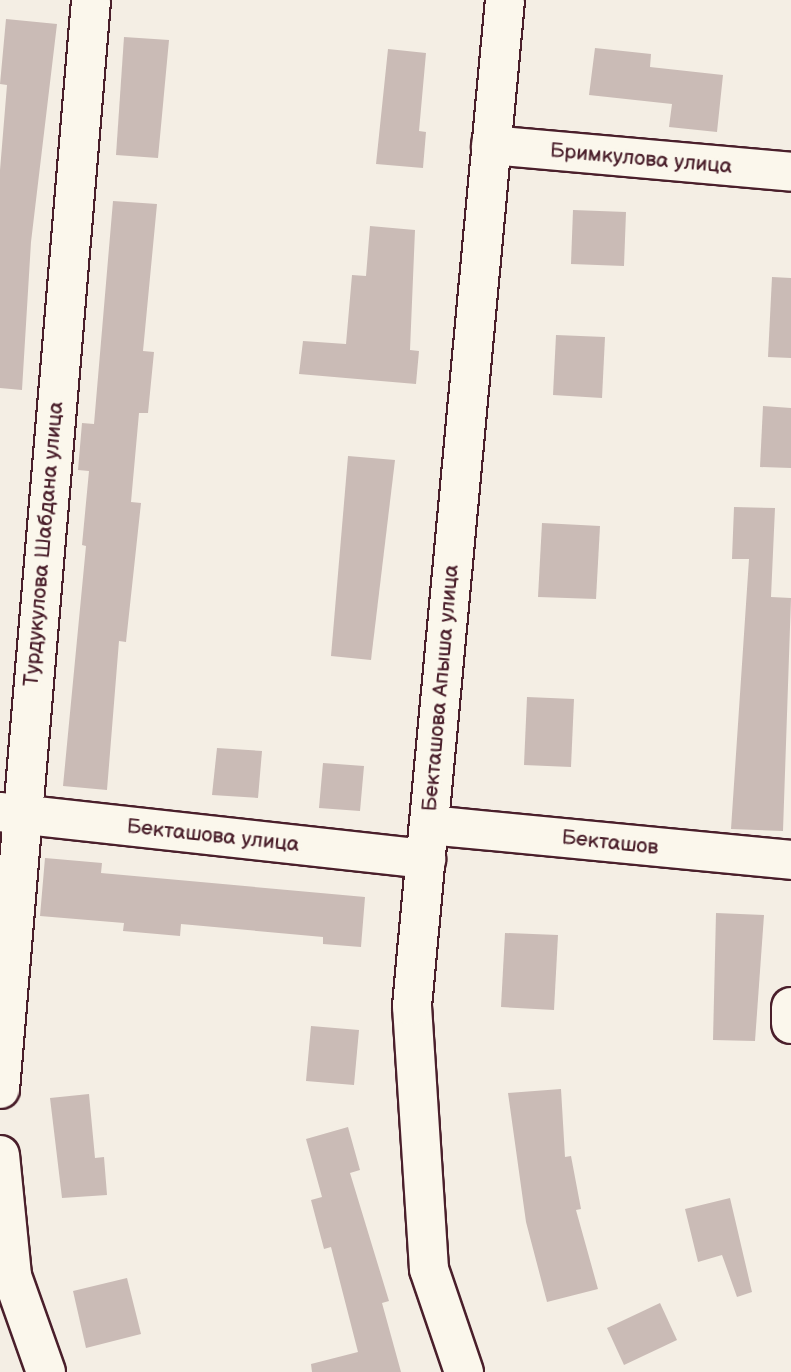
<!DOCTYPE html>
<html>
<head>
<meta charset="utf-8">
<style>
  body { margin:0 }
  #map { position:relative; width:791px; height:1372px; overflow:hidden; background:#f4eee4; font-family:"Balsamiq Sans",sans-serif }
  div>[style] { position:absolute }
  .building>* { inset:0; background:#cabbb6 }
  .roads { filter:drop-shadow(2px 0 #4a1f2b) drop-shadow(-2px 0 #4a1f2b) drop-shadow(0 2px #4a1f2b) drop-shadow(0 -2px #4a1f2b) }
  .minor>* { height:38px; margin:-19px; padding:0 19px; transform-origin:19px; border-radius:19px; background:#fbf7ec }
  span { translate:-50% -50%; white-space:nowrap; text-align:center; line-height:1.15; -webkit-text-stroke:5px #fbf7ec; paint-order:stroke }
  .street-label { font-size:21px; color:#4a1f2b }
</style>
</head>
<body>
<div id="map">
  <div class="building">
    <div style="clip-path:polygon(6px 19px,57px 24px,31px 242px,22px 390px,0 388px,0 170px,7px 85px,0 84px)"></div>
    <div style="clip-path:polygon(124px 37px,169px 40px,158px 158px,116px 155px)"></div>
    <div style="clip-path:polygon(595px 48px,651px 54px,650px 67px,723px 75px,717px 132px,669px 127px,672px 104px,589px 95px)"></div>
    <div style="clip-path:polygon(388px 49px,426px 53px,419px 131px,426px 132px,423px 168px,376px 164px)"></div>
    <div style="clip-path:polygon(113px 201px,157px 204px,143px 351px,154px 352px,148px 413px,139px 413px,131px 502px,141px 503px,126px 642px,119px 641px,107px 790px,63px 786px,86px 546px,82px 545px,89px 471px,78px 470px,82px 423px,94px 424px)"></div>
    <div style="clip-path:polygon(573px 210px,626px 212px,624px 266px,571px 264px)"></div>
    <div style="clip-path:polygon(370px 226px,415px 230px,410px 350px,419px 351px,416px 384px,299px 374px,303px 341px,346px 344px,352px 275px,366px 276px)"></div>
    <div style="clip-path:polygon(772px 277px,791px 278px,791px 358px,768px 357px)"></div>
    <div style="clip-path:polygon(556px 335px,605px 337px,602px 398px,553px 395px)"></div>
    <div style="clip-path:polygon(763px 406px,791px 408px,791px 468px,760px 467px)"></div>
    <div style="clip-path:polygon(348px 456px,395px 460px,371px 660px,331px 656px)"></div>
    <div style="clip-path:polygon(734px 507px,775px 508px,771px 597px,791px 598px,783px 831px,731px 829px,749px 559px,732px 559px)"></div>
    <div style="clip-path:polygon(542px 523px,600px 526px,596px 599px,538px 597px)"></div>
    <div style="clip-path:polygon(527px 697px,574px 699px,571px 767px,524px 765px)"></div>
    <div style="clip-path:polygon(217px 748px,262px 751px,258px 798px,212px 795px)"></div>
    <div style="clip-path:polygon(323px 763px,364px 766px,360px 811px,319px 808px)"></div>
    <div style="clip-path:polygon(45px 858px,102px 863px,101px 873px,365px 897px,361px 947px,323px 944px,323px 937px,181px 924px,180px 936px,123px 931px,124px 923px,40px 916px)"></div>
    <div style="clip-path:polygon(716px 913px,764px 915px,755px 1041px,713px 1040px)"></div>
    <div style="clip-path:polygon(505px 933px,558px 935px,554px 1010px,501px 1007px)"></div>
    <div style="clip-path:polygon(311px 1026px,359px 1030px,354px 1085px,306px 1081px)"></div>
    <div style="clip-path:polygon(561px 1089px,565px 1157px,571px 1156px,581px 1209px,576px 1210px,598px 1289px,547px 1302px,526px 1222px,508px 1093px)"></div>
    <div style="clip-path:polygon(89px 1094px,95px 1158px,104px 1157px,107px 1195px,62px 1198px,50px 1098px)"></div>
    <div style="clip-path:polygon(348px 1127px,360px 1170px,350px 1173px,389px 1301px,382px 1303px,401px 1372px,312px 1372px,311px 1364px,358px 1352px,331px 1247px,324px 1249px,311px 1200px,322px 1197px,306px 1139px)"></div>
    <div style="clip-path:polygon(730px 1198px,752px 1292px,737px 1297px,722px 1255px,698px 1262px,685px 1209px)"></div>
    <div style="clip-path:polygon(127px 1278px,141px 1334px,86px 1348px,73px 1291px)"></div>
    <div style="clip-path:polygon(660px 1303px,677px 1340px,624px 1365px,607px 1328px)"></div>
  </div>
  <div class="roads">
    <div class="minor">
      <div style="left:491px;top:145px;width:301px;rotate:5.1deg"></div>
      <div style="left:0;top:812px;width:429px;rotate:6.3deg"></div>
      <div style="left:429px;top:825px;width:364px;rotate:5.5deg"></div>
      <div style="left:791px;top:1007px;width:17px;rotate:90deg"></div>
      <div style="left:0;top:1089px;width:1093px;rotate:-85.22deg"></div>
      <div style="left:0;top:1155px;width:122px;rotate:84.3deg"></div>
      <div style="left:12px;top:1276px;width:102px;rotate:70.5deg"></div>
      <div style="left:464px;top:1372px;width:109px;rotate:-108.8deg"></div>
      <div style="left:429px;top:1269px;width:264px;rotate:-93.7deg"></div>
      <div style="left:412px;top:1006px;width:1010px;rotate:-84.72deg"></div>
    </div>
  </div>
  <div class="street-label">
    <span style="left:641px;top:159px;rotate:5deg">Бримкулова улица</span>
    <span style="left:44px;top:544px;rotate:-85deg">Турдукулова Шабдана улица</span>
    <span style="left:441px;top:688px;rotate:-85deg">Бекташова Апыша улица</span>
    <span style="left:213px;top:836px;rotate:6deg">Бекташова улица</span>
    <span style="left:610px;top:843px;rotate:6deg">Бекташов</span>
  </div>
</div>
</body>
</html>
